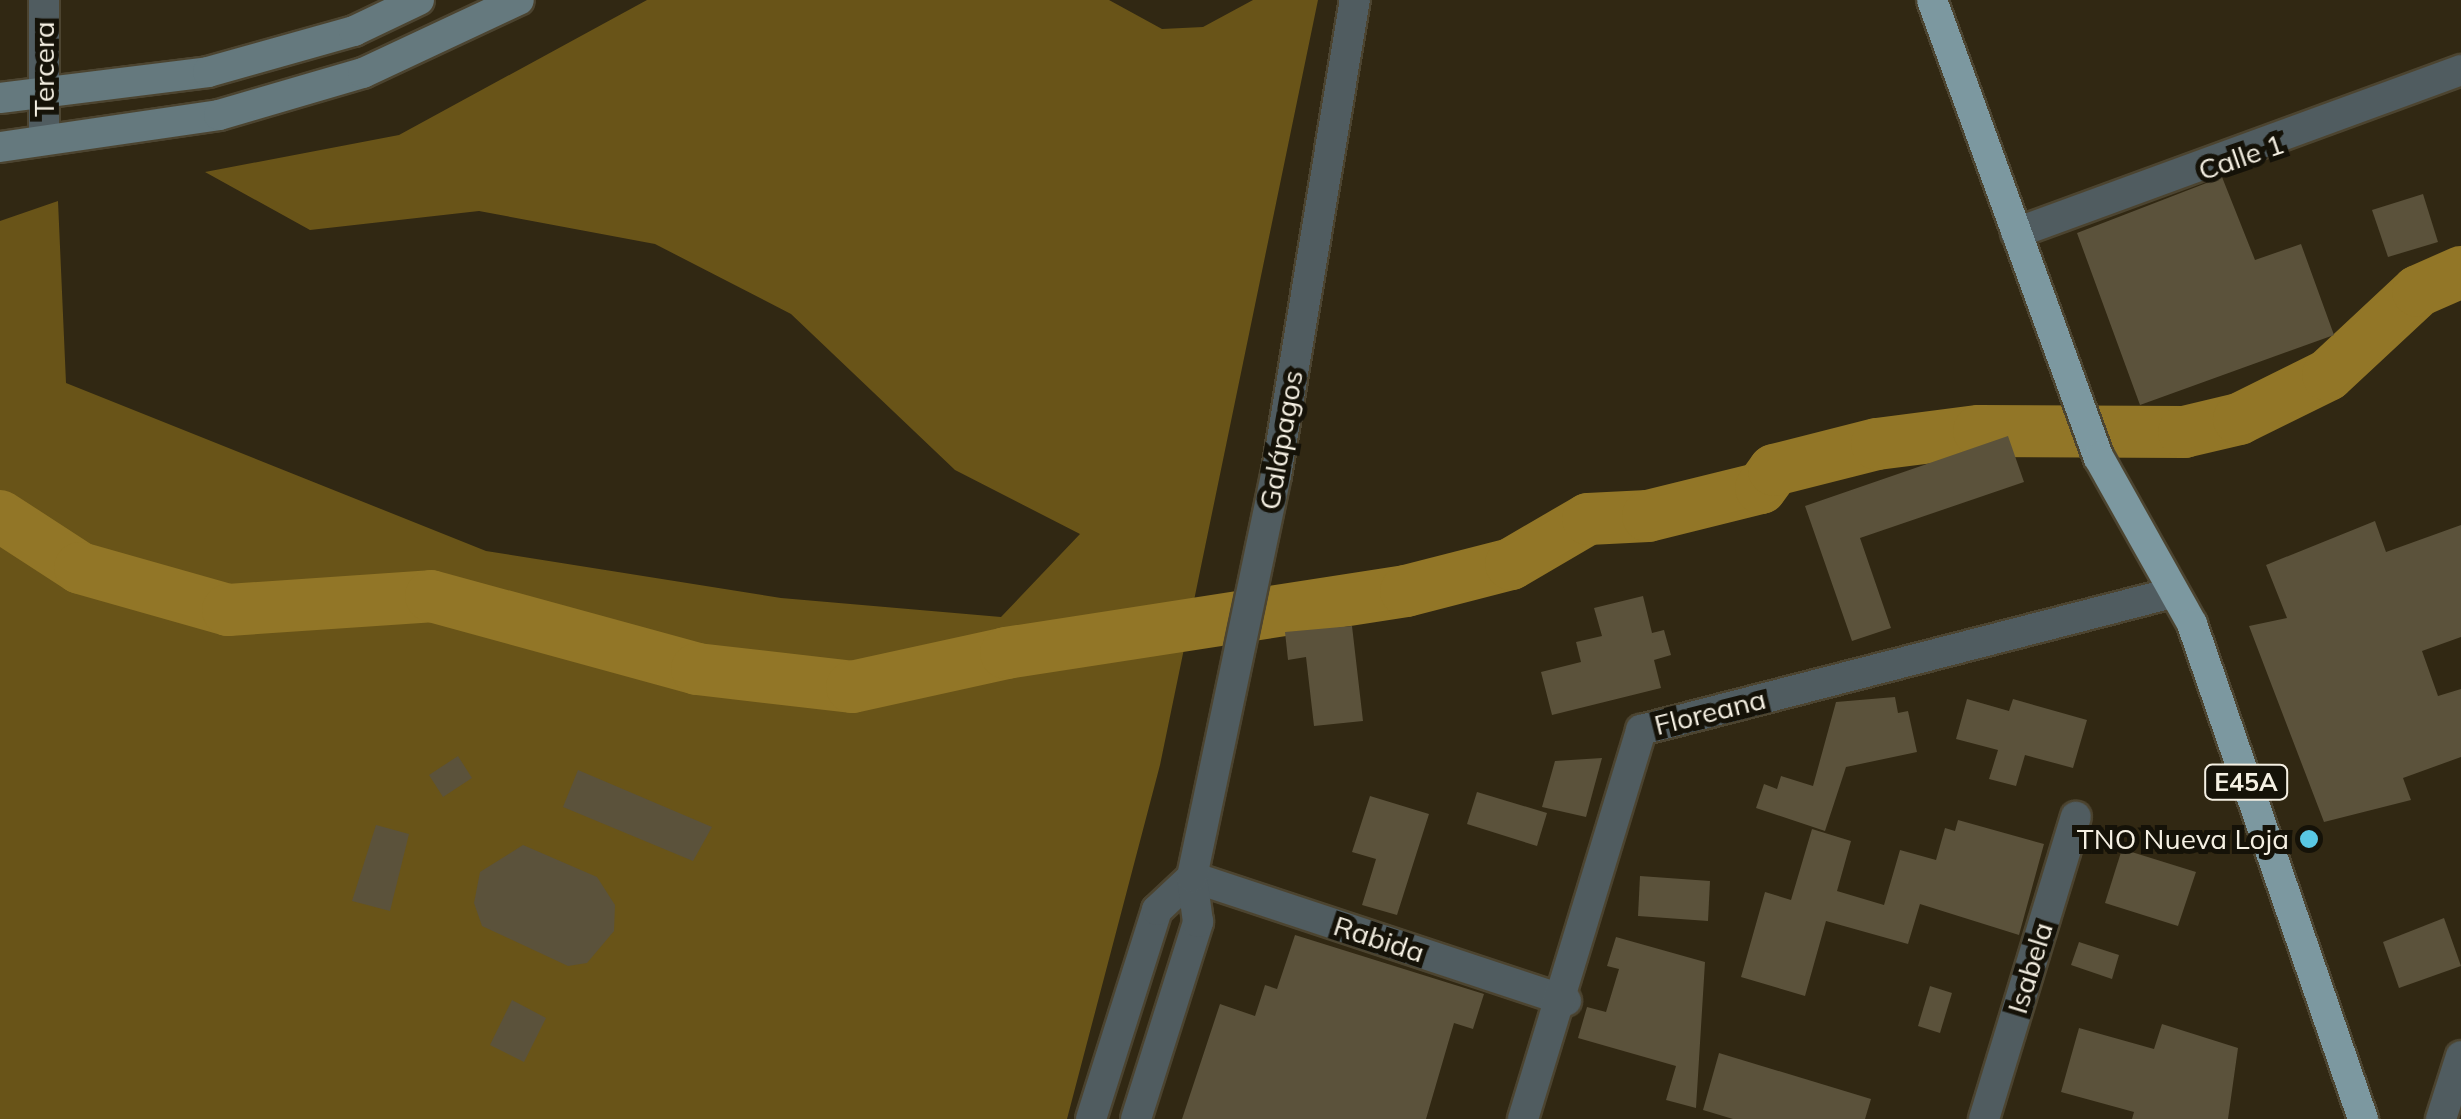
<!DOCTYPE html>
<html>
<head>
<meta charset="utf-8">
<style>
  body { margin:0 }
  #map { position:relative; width:2461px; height:1119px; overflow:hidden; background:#312813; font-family:Mulish,sans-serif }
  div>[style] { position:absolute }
  .forest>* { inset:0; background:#695418 }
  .river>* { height:52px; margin:-26px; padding:0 26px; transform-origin:26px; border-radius:26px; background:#927627 }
  .building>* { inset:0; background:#5b523b }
  .roads { filter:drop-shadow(2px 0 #4c4430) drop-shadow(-2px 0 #4c4430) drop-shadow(0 2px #4c4430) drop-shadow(0 -2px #4c4430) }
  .minor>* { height:30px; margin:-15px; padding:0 15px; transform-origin:15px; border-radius:15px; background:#505c60 }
  .tertiary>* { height:30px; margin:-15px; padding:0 15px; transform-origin:15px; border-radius:15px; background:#505c60 }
  .secondary>* { height:30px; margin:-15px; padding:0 15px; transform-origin:15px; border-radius:15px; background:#65797e }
  .trunk>* { height:30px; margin:-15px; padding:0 15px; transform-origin:15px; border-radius:15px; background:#7c98a0 }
  .dots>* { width:28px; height:28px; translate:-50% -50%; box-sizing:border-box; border:5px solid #151208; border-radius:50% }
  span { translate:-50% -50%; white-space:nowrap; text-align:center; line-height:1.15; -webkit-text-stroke:10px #151208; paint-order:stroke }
  .shield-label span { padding:2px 8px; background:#151208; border:2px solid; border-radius:8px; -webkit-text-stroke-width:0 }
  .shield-label { font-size:25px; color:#f5f0e3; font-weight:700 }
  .street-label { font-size:28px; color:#f5f0e3 }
  .poi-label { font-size:28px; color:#f5f0e3 }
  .right { translate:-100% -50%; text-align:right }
</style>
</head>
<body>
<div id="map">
  <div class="forest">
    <div style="clip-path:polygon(647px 0,1109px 0,1162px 29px,1203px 27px,1253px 0,1318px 0,1160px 765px,1067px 1119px,0 1119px,0 221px,58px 201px,66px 383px,486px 551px,781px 598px,1001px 617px,1080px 534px,955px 470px,791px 314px,655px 244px,479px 211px,310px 230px,205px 172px,399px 135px)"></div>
  </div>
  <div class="river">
    <div style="left:0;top:516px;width:95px;rotate:33deg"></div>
    <div style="left:80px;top:568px;width:154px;rotate:15.8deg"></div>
    <div style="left:228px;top:610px;width:203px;rotate:-3.9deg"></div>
    <div style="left:431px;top:596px;width:276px;rotate:15.3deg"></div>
    <div style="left:697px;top:669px;width:156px;rotate:6.6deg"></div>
    <div style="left:852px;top:687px;width:158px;rotate:-12.4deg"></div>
    <div style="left:1006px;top:653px;width:405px;rotate:-8.8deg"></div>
    <div style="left:1406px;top:591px;width:108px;rotate:-14.4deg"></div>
    <div style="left:1511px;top:564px;width:89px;rotate:-30.3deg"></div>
    <div style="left:1588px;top:519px;width:60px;rotate:-2.9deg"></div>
    <div style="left:1648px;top:516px;width:116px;rotate:-13.9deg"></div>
    <div style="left:1761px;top:488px;width:22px;rotate:-54deg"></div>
    <div style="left:1774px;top:470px;width:106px;rotate:-14.2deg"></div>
    <div style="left:1877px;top:444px;width:103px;rotate:-7.3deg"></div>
    <div style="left:1979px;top:431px;width:205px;rotate:0.3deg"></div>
    <div style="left:2184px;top:432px;width:57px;rotate:-13.3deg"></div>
    <div style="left:2239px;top:419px;width:99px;rotate:-26.3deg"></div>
    <div style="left:2328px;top:375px;width:123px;rotate:-43deg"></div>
    <div style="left:2418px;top:291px;width:47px;rotate:-23.8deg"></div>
  </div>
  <div class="building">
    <div style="clip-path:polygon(2222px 177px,2255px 260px,2301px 244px,2334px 335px,2140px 405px,2077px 233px)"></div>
    <div style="clip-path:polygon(2423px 194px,2438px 242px,2388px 257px,2372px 210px)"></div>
    <div style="clip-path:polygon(2008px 436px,2024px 482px,1860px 538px,1891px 628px,1852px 641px,1805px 506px)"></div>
    <div style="clip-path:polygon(2375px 521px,2386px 552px,2461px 525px,2461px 637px,2422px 651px,2438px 696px,2461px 689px,2461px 757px,2403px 778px,2411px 800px,2324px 822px,2249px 626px,2287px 618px,2266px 565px)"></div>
    <div style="clip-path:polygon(1643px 596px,1652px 633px,1664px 630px,1671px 655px,1654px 660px,1661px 688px,1552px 715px,1541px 672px,1581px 662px,1576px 642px,1602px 636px,1594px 608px)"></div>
    <div style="clip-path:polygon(1352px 626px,1363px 721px,1314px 726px,1306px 657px,1288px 660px,1285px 632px)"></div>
    <div style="clip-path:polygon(1895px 697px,1898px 713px,1908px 711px,1917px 752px,1846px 767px,1825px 831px,1756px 808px,1764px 784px,1777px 789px,1781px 776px,1813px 786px,1836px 702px)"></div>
    <div style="clip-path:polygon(1967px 699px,2009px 711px,2013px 699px,2087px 720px,2073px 768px,2025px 755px,2016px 786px,1989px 779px,1998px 750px,1956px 739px)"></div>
    <div style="clip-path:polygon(458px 756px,472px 778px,443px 797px,429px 775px)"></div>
    <div style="clip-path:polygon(1602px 758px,1586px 817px,1542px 807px,1555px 761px)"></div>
    <div style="clip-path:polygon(578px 770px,712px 827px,693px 861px,563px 807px)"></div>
    <div style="clip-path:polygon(1477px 792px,1547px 813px,1537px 846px,1467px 824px)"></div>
    <div style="clip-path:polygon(1370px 796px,1429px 814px,1397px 915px,1362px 905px,1376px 859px,1352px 852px)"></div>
    <div style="clip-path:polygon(1958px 820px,2044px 844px,2019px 935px,1920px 904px,1908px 944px,1826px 921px,1805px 996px,1741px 977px,1765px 892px,1791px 900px,1812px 829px,1851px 841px,1837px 891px,1884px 905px,1900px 850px,1936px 860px,1945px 828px,1955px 831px)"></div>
    <div style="clip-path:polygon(376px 825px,409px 834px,390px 911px,352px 901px)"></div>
    <div style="clip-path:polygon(523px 845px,597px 877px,615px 905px,614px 931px,587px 963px,568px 966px,482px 926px,474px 903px,480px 872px)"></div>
    <div style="clip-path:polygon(2122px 849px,2196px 872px,2178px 926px,2105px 903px)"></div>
    <div style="clip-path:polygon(1640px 876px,1710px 881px,1708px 921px,1638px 916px)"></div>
    <div style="clip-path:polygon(2444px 918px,2461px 966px,2399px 988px,2383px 942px)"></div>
    <div style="clip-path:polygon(1295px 935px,1484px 994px,1473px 1029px,1454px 1023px,1426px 1119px,1182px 1119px,1220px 1004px,1255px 1016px,1265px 985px,1277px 989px)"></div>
    <div style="clip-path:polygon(1616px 937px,1705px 962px,1696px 1108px,1666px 1100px,1676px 1066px,1578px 1038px,1587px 1007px,1606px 1012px,1619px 969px,1607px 966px)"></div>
    <div style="clip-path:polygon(2079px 942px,2119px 955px,2112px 979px,2071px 965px)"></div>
    <div style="clip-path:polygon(1930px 986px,1952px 993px,1940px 1033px,1918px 1026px)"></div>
    <div style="clip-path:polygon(512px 1000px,546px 1018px,524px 1062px,490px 1045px)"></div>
    <div style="clip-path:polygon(2162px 1024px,2238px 1048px,2228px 1119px,2132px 1119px,2134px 1112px,2061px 1092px,2079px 1028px,2154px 1049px)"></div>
    <div style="clip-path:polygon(1719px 1053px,1871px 1099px,1865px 1119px,1733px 1119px,1703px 1110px)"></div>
  </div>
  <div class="roads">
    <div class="minor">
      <div style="left:44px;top:139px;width:139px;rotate:-90deg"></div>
      <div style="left:2016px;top:233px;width:474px;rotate:-20.1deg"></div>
      <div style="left:1192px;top:877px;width:394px;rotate:18.3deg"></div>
      <div style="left:1523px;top:1119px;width:407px;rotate:-73.1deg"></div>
      <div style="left:1641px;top:730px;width:548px;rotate:-14.47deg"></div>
      <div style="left:1984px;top:1119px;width:316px;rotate:-73.1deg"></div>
      <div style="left:2441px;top:1119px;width:66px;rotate:-72.4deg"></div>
    </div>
    <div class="tertiary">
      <div style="left:1091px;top:1119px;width:219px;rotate:-72.5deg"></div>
      <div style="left:1157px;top:910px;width:48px;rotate:-43.3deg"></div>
      <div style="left:1136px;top:1119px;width:207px;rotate:-72.5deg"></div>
      <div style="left:1198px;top:922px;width:45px;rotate:-97.6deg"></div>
      <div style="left:1192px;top:877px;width:410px;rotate:-78.2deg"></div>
      <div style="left:1276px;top:476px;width:483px;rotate:-80.6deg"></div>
    </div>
    <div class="secondary">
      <div style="left:0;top:98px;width:210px;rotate:-7.1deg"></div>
      <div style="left:208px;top:72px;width:152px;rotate:-15.7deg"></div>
      <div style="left:354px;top:31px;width:72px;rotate:-25.5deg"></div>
      <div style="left:0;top:147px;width:221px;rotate:-8.3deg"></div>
      <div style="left:219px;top:115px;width:150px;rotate:-16.3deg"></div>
      <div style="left:363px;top:73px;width:172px;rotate:-25.1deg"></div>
    </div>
    <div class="trunk">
      <div style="left:1932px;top:0;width:487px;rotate:70deg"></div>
      <div style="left:2099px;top:458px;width:190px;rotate:60.7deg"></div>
      <div style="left:2192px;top:624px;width:524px;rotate:70.94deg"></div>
    </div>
  </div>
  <div class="dots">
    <div style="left:2309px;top:839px;background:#59c8e4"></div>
  </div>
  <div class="shield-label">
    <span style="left:2246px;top:782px">E45A</span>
  </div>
  <div class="street-label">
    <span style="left:44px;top:69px;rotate:-90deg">Tercera</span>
    <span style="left:2241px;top:157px;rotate:-19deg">Calle 1</span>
    <span style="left:1281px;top:440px;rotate:-80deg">Galápagos</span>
    <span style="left:1710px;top:712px;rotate:-14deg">Floreana</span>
    <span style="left:1379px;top:939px;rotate:18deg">Rabida</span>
    <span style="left:2030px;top:968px;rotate:-73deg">Isabela</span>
  </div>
  <div class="poi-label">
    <span class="right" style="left:2289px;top:839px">TNO Nueva Loja</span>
  </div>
</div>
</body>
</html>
